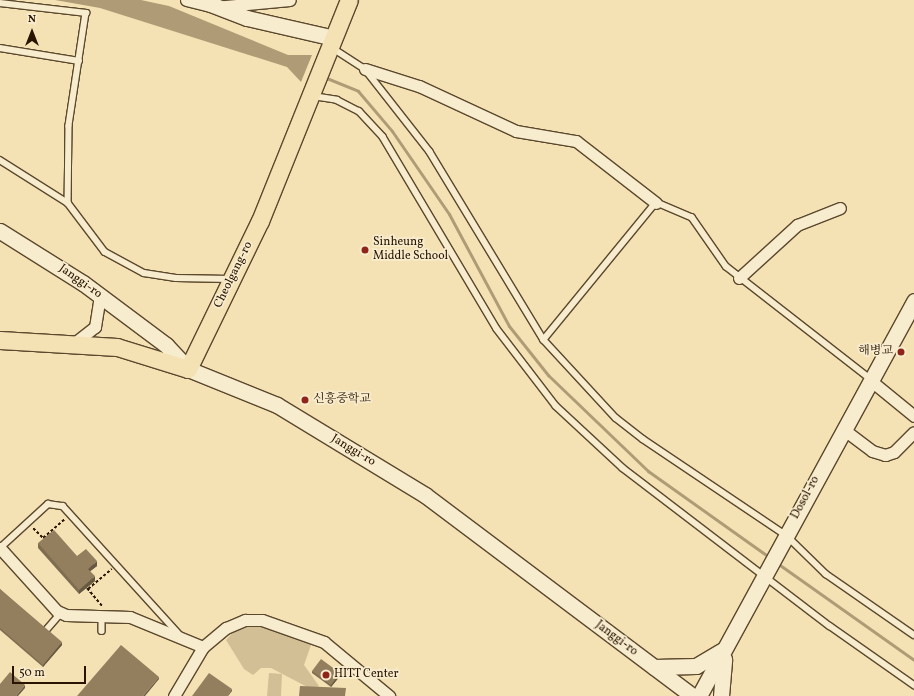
<!DOCTYPE html>
<html>
<head>
<meta charset="utf-8">
<style>
  body { margin:0 }
  #map { position:relative; width:914px; height:696px; overflow:hidden; background:#f5e2b4; font-family:Vollkorn,"Noto Serif KR",serif }
  div>[style] { position:absolute }
  .green>* { inset:0; background:#d2bf95 }
  .water>* { inset:0; background:#af9c77 }
  .stream>* { height:3px; margin:-1.5px; padding:0 1.5px; transform-origin:1.5px; border-radius:1.5px; background:#af9c77 }
  .path>* { height:2px; margin-top:-1px; transform-origin:0; background:repeating-linear-gradient(90deg,#281400 0 3px,transparent 0 5px) }
  .roads { filter:drop-shadow(1px 0 #5b482d) drop-shadow(-1px 0 #5b482d) drop-shadow(0 1px #5b482d) drop-shadow(0 -1px #5b482d) }
  .lane>* { height:5.5px; margin:-2.75px; padding:0 2.75px; transform-origin:2.75px; border-radius:2.75px; background:#f8ecce }
  .street>* { height:11px; margin:-5.5px; padding:0 5.5px; transform-origin:5.5px; border-radius:5.5px; background:#f8ecce }
  .secondary>* { height:15px; margin:-7.5px; padding:0 7.5px; transform-origin:7.5px; border-radius:7.5px; background:#f8ecce }
  .primary>* { height:17px; margin:-8.5px; padding:0 8.5px; transform-origin:8.5px; border-radius:8.5px; background:#f5e2b4 }
  .wall>* { inset:0; background:#7e6d51 }
  .shaded-wall>* { inset:0; background:#675942 }
  .building>* { inset:0; background:#937f5e }
  .dots>* { width:11px; height:11px; translate:-50% -50%; box-sizing:border-box; border:2px solid #f8ecce; border-radius:50% }
  span { translate:-50% -50%; white-space:nowrap; text-align:center; line-height:1.15; -webkit-text-stroke:3.5px #f8ecce; paint-order:stroke }
  .poi-label { font-size:12px; color:#281400 }
  .left { translate:0 -50%; text-align:left }
  .right { translate:-100% -50%; text-align:right }
  .street-label { font-size:12px; color:#281400 }
  .north { position:absolute; left:12px; top:12px; width:40px; height:40px; -webkit-text-stroke:3px #f8ecce; paint-order:stroke; rotate:0deg; font-size:11px; font-weight:700; line-height:16px; text-align:center; color:#281400 }
  .north::after { content:''; display:block; margin:auto; width:14px; height:18px; background:#281400; clip-path:polygon(50% 0,100% 100%,50% 72%,0 100%) }
  .scale { position:absolute; left:12px; top:666px; width:74px; height:18px; box-sizing:border-box; border:2px solid #281400; border-top:0; padding-left:5px; font-size:12px; line-height:14px; white-space:nowrap; color:#281400; -webkit-text-stroke:3px #f8ecce; paint-order:stroke }
</style>
</head>
<body>
<div id="map">
  <div class="green">
    <div style="clip-path:polygon(263px 623px,312px 642px,304px 665px,319px 686px,313px 690px,271px 668px,261px 668px,253px 675px,244px 669px,226px 640px,239px 626px)"></div>
    <div style="clip-path:polygon(269px 673px,282px 674px,281px 696px,267px 696px)"></div>
  </div>
  <div class="water">
    <div style="clip-path:polygon(55px 0,141px 0,169px 6px,288px 55px,312px 55px,301px 82px,287px 67px,100px 8px)"></div>
  </div>
  <div class="stream">
    <div style="left:324px;top:77px;width:37px;rotate:22deg"></div>
    <div style="left:358px;top:91px;width:52px;rotate:49.6deg"></div>
    <div style="left:392px;top:131px;width:101px;rotate:55.5deg"></div>
    <div style="left:449px;top:214px;width:127px;rotate:61.8deg"></div>
    <div style="left:509px;top:326px;width:63px;rotate:51.5deg"></div>
    <div style="left:548px;top:375px;width:139px;rotate:43.8deg"></div>
    <div style="left:648px;top:471px;width:148px;rotate:35.4deg"></div>
    <div style="left:777px;top:563px;width:168px;rotate:35.3deg"></div>
  </div>
  <div class="path">
    <div style="left:33px;top:528px;width:16px;rotate:45deg"></div>
    <div style="left:43px;top:538px;width:29px;rotate:-41deg"></div>
    <div style="left:87px;top:588px;width:25px;rotate:50deg"></div>
    <div style="left:88px;top:589px;width:31px;rotate:-40deg"></div>
  </div>
  <div class="roads">
    <div class="lane">
      <div style="left:0;top:3px;width:87px;rotate:6.6deg"></div>
      <div style="left:86px;top:13px;width:114px;rotate:98.6deg"></div>
      <div style="left:69px;top:126px;width:77px;rotate:90.7deg"></div>
      <div style="left:331px;top:47px;width:40px;rotate:32.9deg"></div>
      <div style="left:365px;top:69px;width:105px;rotate:51.9deg"></div>
      <div style="left:430px;top:152px;width:220px;rotate:58.8deg"></div>
      <div style="left:0;top:48px;width:80px;rotate:9.3deg"></div>
      <div style="left:313px;top:96px;width:24px;rotate:9deg"></div>
      <div style="left:337px;top:100px;width:25px;rotate:27deg"></div>
      <div style="left:359px;top:111px;width:35px;rotate:47deg"></div>
      <div style="left:383px;top:137px;width:223px;rotate:59.3deg"></div>
      <div style="left:497px;top:329px;width:97px;rotate:52.5deg"></div>
      <div style="left:556px;top:406px;width:91px;rotate:42.8deg"></div>
      <div style="left:623px;top:468px;width:260px;rotate:37.4deg"></div>
      <div style="left:830px;top:626px;width:103px;rotate:35.1deg"></div>
      <div style="left:0;top:160px;width:80px;rotate:32.3deg"></div>
      <div style="left:68px;top:203px;width:61px;rotate:52.9deg"></div>
      <div style="left:105px;top:252px;width:44px;rotate:28.3deg"></div>
      <div style="left:144px;top:273px;width:32px;rotate:9deg"></div>
      <div style="left:176px;top:278px;width:54px;rotate:1.1deg"></div>
      <div style="left:870px;top:379px;width:182px;rotate:-142.1deg"></div>
      <div style="left:726px;top:267px;width:60px;rotate:-124.8deg"></div>
      <div style="left:692px;top:218px;width:39px;rotate:-157deg"></div>
      <div style="left:656px;top:203px;width:177px;rotate:129.3deg"></div>
      <div style="left:544px;top:340px;width:106px;rotate:47.3deg"></div>
      <div style="left:616px;top:418px;width:34px;rotate:38deg"></div>
      <div style="left:643px;top:439px;width:172px;rotate:33.9deg"></div>
      <div style="left:786px;top:535px;width:56px;rotate:44.3deg"></div>
      <div style="left:826px;top:574px;width:107px;rotate:34.7deg"></div>
      <div style="left:0;top:548px;width:65px;rotate:-42.5deg"></div>
      <div style="left:48px;top:504px;width:15px;rotate:8deg"></div>
      <div style="left:63px;top:506px;width:173px;rotate:47.8deg"></div>
      <div style="left:102px;top:617px;width:14px;rotate:90deg"></div>
      <div style="left:47px;top:629px;width:21px;rotate:-49deg"></div>
    </div>
    <div class="street">
      <div style="left:186px;top:0;width:30px;rotate:14deg"></div>
      <div style="left:215px;top:7px;width:75px;rotate:-5.3deg"></div>
      <div style="left:365px;top:69px;width:57px;rotate:17.5deg"></div>
      <div style="left:419px;top:86px;width:107px;rotate:24.9deg"></div>
      <div style="left:516px;top:131px;width:61px;rotate:9.5deg"></div>
      <div style="left:576px;top:141px;width:101px;rotate:37.8deg"></div>
      <div style="left:739px;top:278px;width:79px;rotate:-42.4deg"></div>
      <div style="left:797px;top:225px;width:46px;rotate:-21.6deg"></div>
      <div style="left:73px;top:344px;width:28px;rotate:-38deg"></div>
      <div style="left:95px;top:327px;width:31px;rotate:-81deg"></div>
      <div style="left:870px;top:380px;width:57px;rotate:39.3deg"></div>
      <div style="left:843px;top:429px;width:36px;rotate:37deg"></div>
      <div style="left:872px;top:451px;width:14px;rotate:17deg"></div>
      <div style="left:885px;top:455px;width:9px;rotate:-18deg"></div>
      <div style="left:894px;top:452px;width:28px;rotate:-45deg"></div>
      <div style="left:0;top:548px;width:85px;rotate:47.9deg"></div>
      <div style="left:57px;top:611px;width:10px;rotate:24deg"></div>
      <div style="left:66px;top:615px;width:64px;rotate:1.8deg"></div>
      <div style="left:130px;top:617px;width:79px;rotate:22.3deg"></div>
      <div style="left:174px;top:696px;width:57px;rotate:-59.4deg"></div>
      <div style="left:203px;top:647px;width:30px;rotate:-40deg"></div>
      <div style="left:226px;top:628px;width:21px;rotate:-23deg"></div>
      <div style="left:245px;top:620px;width:17px"></div>
      <div style="left:262px;top:620px;width:66px;rotate:19.5deg"></div>
      <div style="left:324px;top:642px;width:85px;rotate:39.7deg"></div>
    </div>
    <div class="secondary">
      <div style="left:200px;top:0;width:50px;rotate:21deg"></div>
      <div style="left:247px;top:18px;width:89px;rotate:12.9deg"></div>
      <div style="left:0;top:231px;width:98px;rotate:32.1deg"></div>
      <div style="left:83px;top:283px;width:104px;rotate:36.8deg"></div>
      <div style="left:166px;top:345px;width:33px;rotate:47deg"></div>
      <div style="left:188px;top:369px;width:96px;rotate:22deg"></div>
      <div style="left:277px;top:405px;width:173px;rotate:31.3deg"></div>
      <div style="left:425px;top:495px;width:335px;rotate:36.9deg"></div>
      <div style="left:654px;top:667px;width:42px;rotate:-1.4deg"></div>
      <div style="left:696px;top:666px;width:29px;rotate:-31deg"></div>
      <div style="left:699px;top:696px;width:450px;rotate:-61.4deg"></div>
      <div style="left:721px;top:696px;width:37px;rotate:-85deg"></div>
    </div>
    <div class="primary">
      <div style="left:0;top:340px;width:117px;rotate:3.4deg"></div>
      <div style="left:117px;top:347px;width:74px;rotate:17.2deg"></div>
      <div style="left:188px;top:369px;width:165px;rotate:-64.1deg"></div>
      <div style="left:260px;top:221px;width:238px;rotate:-68.1deg"></div>
    </div>
  </div>
  <div class="wall">
    <div style="clip-path:polygon(38px 543px,77px 556px,97px 566px,90px 571px,95px 581px,79px 594px,38px 548px)"></div>
    <div style="clip-path:polygon(0 589px,62px 645px,43px 667px,0 630px)"></div>
    <div style="clip-path:polygon(312px 671px,340px 676px,331px 687px,346px 696px,331px 687px,312px 673px)"></div>
  </div>
  <div class="shaded-wall">
    <div style="clip-path:polygon(97px 561px,97px 566px,88px 573px,88px 569px)"></div>
    <div style="clip-path:polygon(95px 576px,95px 581px,79px 594px,79px 590px)"></div>
    <div style="clip-path:polygon(62px 642px,62px 645px,43px 667px,43px 665px)"></div>
    <div style="clip-path:polygon(340px 673px,340px 676px,331px 687px,331px 685px)"></div>
    <div style="clip-path:polygon(159px 677px,159px 679px,145px 696px,143px 696px)"></div>
    <div style="clip-path:polygon(25px 685px,25px 688px,18px 696px,16px 696px)"></div>
    <div style="clip-path:polygon(232px 689px,232px 691px,228px 696px,227px 696px)"></div>
  </div>
  <div class="building">
    <div style="clip-path:polygon(54px 530px,77px 556px,86px 549px,97px 561px,88px 569px,95px 576px,79px 590px,38px 543px)"></div>
    <div style="clip-path:polygon(0 589px,62px 642px,43px 665px,0 628px)"></div>
    <div style="clip-path:polygon(121px 645px,159px 677px,143px 696px,77px 696px)"></div>
    <div style="clip-path:polygon(321px 659px,340px 673px,331px 685px,312px 671px)"></div>
    <div style="clip-path:polygon(10px 672px,25px 685px,16px 696px,0 696px,0 684px)"></div>
    <div style="clip-path:polygon(209px 673px,232px 689px,227px 696px,192px 696px)"></div>
    <div style="clip-path:polygon(300px 686px,346px 688px,345px 696px,299px 696px)"></div>
  </div>
  <div class="dots">
    <div style="left:365px;top:250px;background:#8f2418"></div>
    <div style="left:901px;top:352px;background:#8f2418"></div>
    <div style="left:305px;top:400px;background:#8f2418"></div>
    <div style="left:326px;top:675px;background:#8f2418"></div>
  </div>
  <div class="poi-label">
    <span class="left" style="left:373px;top:250px">Sinheung<br>Middle School</span>
    <span class="right" style="left:893px;top:352px">해병교</span>
    <span class="left" style="left:313px;top:400px">신흥중학교</span>
    <span class="left" style="left:334px;top:675px">HITT Center</span>
  </div>
  <div class="street-label">
    <span style="left:234px;top:275px;rotate:-64deg">Cheolgang-ro</span>
    <span style="left:80px;top:282px;rotate:35deg">Janggi-ro</span>
    <span style="left:353px;top:451px;rotate:31deg">Janggi-ro</span>
    <span style="left:806px;top:498px;rotate:-62deg">Dosol-ro</span>
    <span style="left:616px;top:639px;rotate:37deg">Janggi-ro</span>
  </div>
  <div class="north">N</div>
  <div class="scale">50 m</div>
</div>
</body>
</html>
